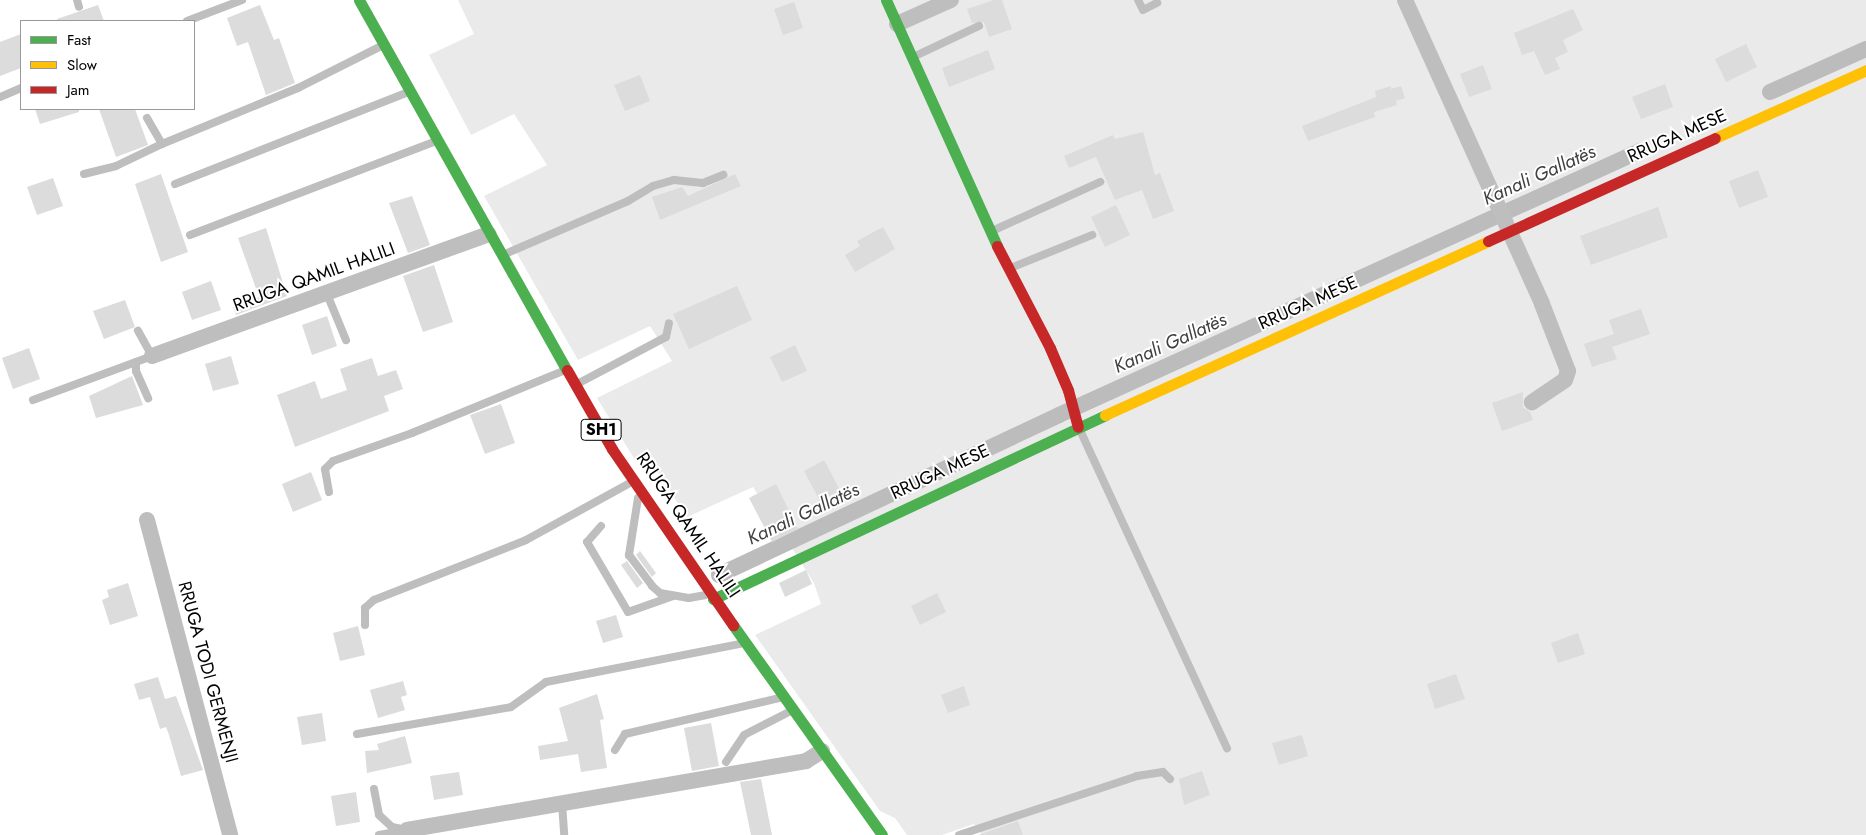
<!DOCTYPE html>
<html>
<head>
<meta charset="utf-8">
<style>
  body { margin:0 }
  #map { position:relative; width:1866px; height:835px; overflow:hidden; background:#fff; font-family:Jost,sans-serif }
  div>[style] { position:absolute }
  .green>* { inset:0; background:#eaeaea }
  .canal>* { height:16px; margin:-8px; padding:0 8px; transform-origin:8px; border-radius:8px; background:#bcbcbc }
  .building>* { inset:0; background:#dcdcdc }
  .lane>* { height:8px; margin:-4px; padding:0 4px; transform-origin:4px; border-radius:4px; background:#bebebe }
  .street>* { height:16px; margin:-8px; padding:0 8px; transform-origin:8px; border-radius:8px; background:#bebebe }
  .fast>* { height:11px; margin:-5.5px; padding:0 5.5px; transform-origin:5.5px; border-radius:5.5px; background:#4caf50 }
  .slow>* { height:11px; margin:-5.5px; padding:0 5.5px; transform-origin:5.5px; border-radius:5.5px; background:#ffc107 }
  .jam>* { height:11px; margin:-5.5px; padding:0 5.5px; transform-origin:5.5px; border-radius:5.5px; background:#c62828 }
  span { translate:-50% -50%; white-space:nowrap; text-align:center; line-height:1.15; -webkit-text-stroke:4px #fff; paint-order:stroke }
  .shield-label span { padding:1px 4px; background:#fff; border:1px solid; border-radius:4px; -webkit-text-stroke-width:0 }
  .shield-label { font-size:16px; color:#000; font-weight:700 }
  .street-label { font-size:18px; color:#000 }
  .water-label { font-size:19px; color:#404040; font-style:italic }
  .legend { position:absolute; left:20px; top:20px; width:175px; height:90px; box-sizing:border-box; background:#fff; border:1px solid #999; margin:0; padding:6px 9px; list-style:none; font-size:15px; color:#000 }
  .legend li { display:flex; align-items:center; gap:10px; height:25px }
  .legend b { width:25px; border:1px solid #999 }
</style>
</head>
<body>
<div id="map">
  <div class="green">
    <div style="clip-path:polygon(458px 0,1866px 0,1866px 835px,982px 835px,974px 824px,942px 835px,907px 835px,895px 818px,880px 811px,755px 635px,821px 604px,814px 583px,753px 487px,687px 517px,646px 454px,635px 460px,597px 398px,672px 361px,650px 326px,578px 360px,484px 196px,547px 165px,514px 114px,471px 135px,429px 55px,474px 34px)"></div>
  </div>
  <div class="canal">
    <div style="left:1770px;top:92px;width:105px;rotate:-24.1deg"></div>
    <div style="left:719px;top:575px;width:376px;rotate:-25.2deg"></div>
    <div style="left:1059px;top:415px;width:638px;rotate:-24.44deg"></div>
  </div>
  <div class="building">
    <div style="clip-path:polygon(994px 0,1002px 0,1012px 29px,989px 37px,984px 22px,972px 23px,967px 9px)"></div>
    <div style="clip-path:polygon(794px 2px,803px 28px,783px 35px,774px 9px)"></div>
    <div style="clip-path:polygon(98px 5px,104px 21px,57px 21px,57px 19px)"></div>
    <div style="clip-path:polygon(260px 5px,274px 40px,279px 38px,295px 83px,266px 95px,248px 42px,237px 46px,227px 18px)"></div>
    <div style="clip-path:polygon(1573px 9px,1583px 30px,1563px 40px,1568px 52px,1555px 58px,1560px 69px,1545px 75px,1534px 51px,1522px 55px,1514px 33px)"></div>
    <div style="clip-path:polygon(21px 34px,21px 68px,0 76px,0 42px)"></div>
    <div style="clip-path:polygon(1746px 44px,1757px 67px,1726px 82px,1715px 59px)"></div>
    <div style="clip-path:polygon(988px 50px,995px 69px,949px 87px,942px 68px)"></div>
    <div style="clip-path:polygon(1483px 65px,1492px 89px,1469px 97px,1460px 74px)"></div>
    <div style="clip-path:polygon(640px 75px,650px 101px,625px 111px,614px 85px)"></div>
    <div style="clip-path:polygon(1665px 84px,1673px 107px,1641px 119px,1632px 97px)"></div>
    <div style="clip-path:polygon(1391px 86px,1391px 89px,1401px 86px,1405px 98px,1396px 101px,1397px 105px,1374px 112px,1375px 117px,1308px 141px,1302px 126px,1376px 97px,1375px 91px)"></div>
    <div style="clip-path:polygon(35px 109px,79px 109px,79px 112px,40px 124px)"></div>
    <div style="clip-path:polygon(99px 109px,135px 109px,148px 145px,116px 157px)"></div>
    <div style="clip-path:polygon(1143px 132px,1155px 175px,1160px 173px,1174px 211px,1153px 219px,1142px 190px,1115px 200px,1096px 157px,1069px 168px,1064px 156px,1113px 135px,1115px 139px)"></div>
    <div style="clip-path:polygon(1758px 170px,1768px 197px,1739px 208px,1729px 181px)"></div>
    <div style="clip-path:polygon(161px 174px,188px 252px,161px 262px,135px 184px)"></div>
    <div style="clip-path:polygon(735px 174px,741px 186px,660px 220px,652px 197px,682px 187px,688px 196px)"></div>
    <div style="clip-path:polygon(53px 178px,63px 206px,37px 215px,27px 187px)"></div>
    <div style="clip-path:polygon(412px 196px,430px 245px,408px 253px,389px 203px)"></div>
    <div style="clip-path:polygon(1116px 205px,1130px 235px,1105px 247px,1091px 217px)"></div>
    <div style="clip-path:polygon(1658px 207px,1668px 237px,1591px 265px,1580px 236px)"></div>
    <div style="clip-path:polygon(883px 227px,895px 249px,855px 272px,845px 255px,860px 246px,857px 241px)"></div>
    <div style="clip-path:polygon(266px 228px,287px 296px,236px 315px,233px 307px,259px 297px,238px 238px)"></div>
    <div style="clip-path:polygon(434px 265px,453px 322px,423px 332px,403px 276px)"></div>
    <div style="clip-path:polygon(211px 281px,221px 310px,192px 320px,182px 292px)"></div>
    <div style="clip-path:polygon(737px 286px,752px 320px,689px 349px,673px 314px)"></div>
    <div style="clip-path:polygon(125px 300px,135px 327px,104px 339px,93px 311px)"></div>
    <div style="clip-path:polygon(1641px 309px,1650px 334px,1612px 347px,1617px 359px,1592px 367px,1584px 344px,1614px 334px,1609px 320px)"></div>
    <div style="clip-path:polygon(327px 316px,337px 346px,312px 355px,302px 325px)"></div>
    <div style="clip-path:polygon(795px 345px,807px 371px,782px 382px,770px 357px)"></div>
    <div style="clip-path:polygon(29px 348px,40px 379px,13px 389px,2px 358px)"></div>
    <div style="clip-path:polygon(231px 356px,239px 384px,213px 391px,205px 364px)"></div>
    <div style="clip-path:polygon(372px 358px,378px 376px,396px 370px,403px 389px,384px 396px,389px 411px,295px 447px,277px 395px,315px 381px,321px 399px,347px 390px,340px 369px)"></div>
    <div style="clip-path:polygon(132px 376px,143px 405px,96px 418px,89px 396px)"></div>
    <div style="clip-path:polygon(1523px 392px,1523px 407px,1530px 412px,1533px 420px,1502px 431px,1492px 403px)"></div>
    <div style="clip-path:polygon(501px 404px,515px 443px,485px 454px,470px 415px)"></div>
    <div style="clip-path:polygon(824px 460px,840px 490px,820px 501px,804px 471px)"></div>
    <div style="clip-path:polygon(311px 472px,322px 500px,293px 512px,282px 484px)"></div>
    <div style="clip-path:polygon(776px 484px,798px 529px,772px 542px,749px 498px)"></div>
    <div style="clip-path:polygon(640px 551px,656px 573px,652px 577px,636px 555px)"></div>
    <div style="clip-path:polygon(627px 561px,643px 583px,637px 588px,621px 565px)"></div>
    <div style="clip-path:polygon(806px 570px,812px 584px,785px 597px,779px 583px)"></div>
    <div style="clip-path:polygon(128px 583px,138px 616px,110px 625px,102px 600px,109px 597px,107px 590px)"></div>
    <div style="clip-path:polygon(937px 593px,946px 612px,920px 625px,911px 606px)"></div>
    <div style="clip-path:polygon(616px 615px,623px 637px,603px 643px,596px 621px)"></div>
    <div style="clip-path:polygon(358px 626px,365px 655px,340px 661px,333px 633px)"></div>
    <div style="clip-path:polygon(1578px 633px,1585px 654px,1558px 663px,1551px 643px)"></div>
    <div style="clip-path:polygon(1456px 674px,1465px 699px,1435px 709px,1427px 684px)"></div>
    <div style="clip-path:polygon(158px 677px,165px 699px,176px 696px,203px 770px,181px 776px,169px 735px,166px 727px,160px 729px,150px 697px,139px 700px,134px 684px)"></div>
    <div style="clip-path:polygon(403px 681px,407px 695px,401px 697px,405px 710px,378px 718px,370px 690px)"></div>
    <div style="clip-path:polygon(964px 686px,970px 705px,948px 713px,941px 695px)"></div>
    <div style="clip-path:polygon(597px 694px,604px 719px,600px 720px,607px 768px,581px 772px,578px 754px,540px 760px,538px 746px,568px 741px,559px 708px)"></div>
    <div style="clip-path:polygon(322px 713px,326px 741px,302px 745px,297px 717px)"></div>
    <div style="clip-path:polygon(711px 723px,719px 766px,692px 771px,684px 728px)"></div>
    <div style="clip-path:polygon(1302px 735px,1308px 756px,1279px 765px,1272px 743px)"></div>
    <div style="clip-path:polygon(405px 736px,412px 763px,367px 773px,365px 751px,379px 750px,377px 744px)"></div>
    <div style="clip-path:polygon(1202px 771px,1210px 795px,1184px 805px,1179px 779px)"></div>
    <div style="clip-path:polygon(459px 772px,463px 795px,434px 800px,430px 776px)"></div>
    <div style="clip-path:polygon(761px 779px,772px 835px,751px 835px,740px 782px)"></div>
    <div style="clip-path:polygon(356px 792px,360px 822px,336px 826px,331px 796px)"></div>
    <div style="clip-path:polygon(1018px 821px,1023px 835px,978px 835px)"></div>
  </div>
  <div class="lane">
    <div style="left:77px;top:0;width:7px;rotate:74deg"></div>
    <div style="left:1138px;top:0;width:11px;rotate:63deg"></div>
    <div style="left:1143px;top:10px;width:16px;rotate:-27deg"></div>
    <div style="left:187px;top:21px;width:59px;rotate:-20.9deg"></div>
    <div style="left:913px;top:57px;width:73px;rotate:-25.2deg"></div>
    <div style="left:0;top:97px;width:23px;rotate:-23deg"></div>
    <div style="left:147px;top:118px;width:30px;rotate:60deg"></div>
    <div style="left:162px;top:144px;width:147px;rotate:-22.4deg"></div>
    <div style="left:298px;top:88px;width:93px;rotate:-26.8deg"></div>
    <div style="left:84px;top:174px;width:33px;rotate:-14deg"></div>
    <div style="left:116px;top:166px;width:51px;rotate:-25.6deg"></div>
    <div style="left:175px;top:184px;width:251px;rotate:-21.5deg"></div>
    <div style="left:992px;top:231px;width:119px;rotate:-24.4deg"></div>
    <div style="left:190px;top:235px;width:263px;rotate:-20.9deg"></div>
    <div style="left:505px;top:254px;width:134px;rotate:-23.3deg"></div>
    <div style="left:628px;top:201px;width:29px;rotate:-31deg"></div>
    <div style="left:653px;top:186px;width:22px;rotate:-16deg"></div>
    <div style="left:674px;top:180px;width:29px;rotate:6deg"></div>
    <div style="left:703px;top:183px;width:22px;rotate:-22deg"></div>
    <div style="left:1008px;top:269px;width:91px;rotate:-22deg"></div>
    <div style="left:327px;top:294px;width:50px;rotate:67.6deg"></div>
    <div style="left:136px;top:362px;width:9px;rotate:90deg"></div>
    <div style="left:136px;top:371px;width:30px;rotate:66deg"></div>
    <div style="left:579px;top:383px;width:98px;rotate:-27.9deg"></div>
    <div style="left:666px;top:337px;width:14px;rotate:-78deg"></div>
    <div style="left:33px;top:400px;width:127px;rotate:-20.3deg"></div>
    <div style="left:152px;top:356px;width:29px;rotate:-119deg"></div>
    <div style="left:1079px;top:428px;width:353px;rotate:65.2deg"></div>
    <div style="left:329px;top:492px;width:23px;rotate:-100deg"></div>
    <div style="left:325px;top:469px;width:11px;rotate:-45deg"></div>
    <div style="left:333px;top:461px;width:84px;rotate:-19.5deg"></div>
    <div style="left:412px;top:433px;width:163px;rotate:-22.3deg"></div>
    <div style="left:638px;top:498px;width:58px;rotate:99deg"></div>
    <div style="left:629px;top:555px;width:39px;rotate:53deg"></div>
    <div style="left:652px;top:586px;width:11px;rotate:41deg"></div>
    <div style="left:660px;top:593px;width:29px;rotate:10deg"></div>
    <div style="left:689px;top:598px;width:17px;rotate:-10deg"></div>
    <div style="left:601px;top:526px;width:21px;rotate:131deg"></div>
    <div style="left:587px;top:542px;width:81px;rotate:59.6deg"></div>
    <div style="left:628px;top:612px;width:48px;rotate:-19.6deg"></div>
    <div style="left:365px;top:625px;width:17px;rotate:-90deg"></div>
    <div style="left:365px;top:608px;width:12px;rotate:-42deg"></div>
    <div style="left:374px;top:600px;width:163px;rotate:-21.5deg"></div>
    <div style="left:526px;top:540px;width:119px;rotate:-28.7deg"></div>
    <div style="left:357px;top:734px;width:156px;rotate:-9.9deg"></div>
    <div style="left:511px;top:707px;width:43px;rotate:-35.5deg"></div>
    <div style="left:546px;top:682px;width:198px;rotate:-11.1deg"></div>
    <div style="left:615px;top:750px;width:19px;rotate:-58deg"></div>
    <div style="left:625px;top:734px;width:159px;rotate:-13.1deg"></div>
    <div style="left:726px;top:762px;width:32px;rotate:-56deg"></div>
    <div style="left:744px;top:735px;width:51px;rotate:-27.1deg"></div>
    <div style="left:374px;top:789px;width:26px;rotate:79deg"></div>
    <div style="left:379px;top:815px;width:18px;rotate:43deg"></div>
    <div style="left:392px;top:827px;width:15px;rotate:11deg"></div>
    <div style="left:562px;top:803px;width:32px;rotate:86deg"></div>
    <div style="left:379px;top:835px;width:23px;rotate:-10deg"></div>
    <div style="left:959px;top:835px;width:188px;rotate:-18.3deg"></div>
    <div style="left:1137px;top:776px;width:26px;rotate:-9deg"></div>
    <div style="left:1163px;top:772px;width:10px;rotate:45deg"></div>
  </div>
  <div class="street">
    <div style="left:1405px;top:0;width:333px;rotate:65.7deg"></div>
    <div style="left:1542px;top:304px;width:72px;rotate:68.8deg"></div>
    <div style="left:1568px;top:371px;width:9px;rotate:108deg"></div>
    <div style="left:1565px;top:380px;width:40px;rotate:146deg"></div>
    <div style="left:897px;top:24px;width:59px;rotate:-24deg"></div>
    <div style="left:152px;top:356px;width:358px;rotate:-19.9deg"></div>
    <div style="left:147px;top:520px;width:326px;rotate:75.2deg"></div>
    <div style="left:407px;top:830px;width:405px;rotate:-9.8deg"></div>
    <div style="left:806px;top:761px;width:19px;rotate:-32deg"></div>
  </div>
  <div class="fast">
    <div style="left:359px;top:0;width:424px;rotate:60.7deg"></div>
    <div style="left:886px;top:0;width:270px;rotate:65.7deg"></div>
    <div style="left:713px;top:599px;width:433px;rotate:-25.1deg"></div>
    <div style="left:733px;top:625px;width:257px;rotate:54.6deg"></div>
  </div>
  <div class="slow">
    <div style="left:1715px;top:138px;width:166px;rotate:-24.2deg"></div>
    <div style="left:1105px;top:415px;width:421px;rotate:-24.4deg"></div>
  </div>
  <div class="jam">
    <div style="left:1488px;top:241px;width:249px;rotate:-24.4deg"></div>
    <div style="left:997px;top:246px;width:115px;rotate:62.5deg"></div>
    <div style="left:1050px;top:348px;width:46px;rotate:66.8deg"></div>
    <div style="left:1068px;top:390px;width:38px;rotate:75deg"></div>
    <div style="left:567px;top:370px;width:91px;rotate:60.3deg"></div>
    <div style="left:612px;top:449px;width:214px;rotate:55.5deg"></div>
  </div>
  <div class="shield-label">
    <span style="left:601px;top:430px">SH1</span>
  </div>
  <div class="street-label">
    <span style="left:1677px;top:136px;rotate:-24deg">RRUGA MESE</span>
    <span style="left:314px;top:277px;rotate:-20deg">RRUGA QAMIL HALILI</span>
    <span style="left:1308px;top:303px;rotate:-24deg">RRUGA MESE</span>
    <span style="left:940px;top:472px;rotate:-25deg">RRUGA MESE</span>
    <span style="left:688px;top:525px;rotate:56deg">RRUGA QAMIL HALILI</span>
    <span style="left:208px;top:672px;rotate:75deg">RRUGA TODI GERMENJI</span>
  </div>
  <div class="water-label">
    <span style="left:1539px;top:175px;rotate:-24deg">Kanali Gallatës</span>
    <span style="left:1170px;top:343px;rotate:-24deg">Kanali Gallatës</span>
    <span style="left:803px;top:514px;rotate:-25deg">Kanali Gallatës</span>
  </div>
  <ul class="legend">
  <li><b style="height:6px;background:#4caf50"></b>Fast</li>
  <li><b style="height:6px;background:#ffc107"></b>Slow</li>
  <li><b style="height:6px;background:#c62828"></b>Jam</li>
  </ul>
</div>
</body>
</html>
